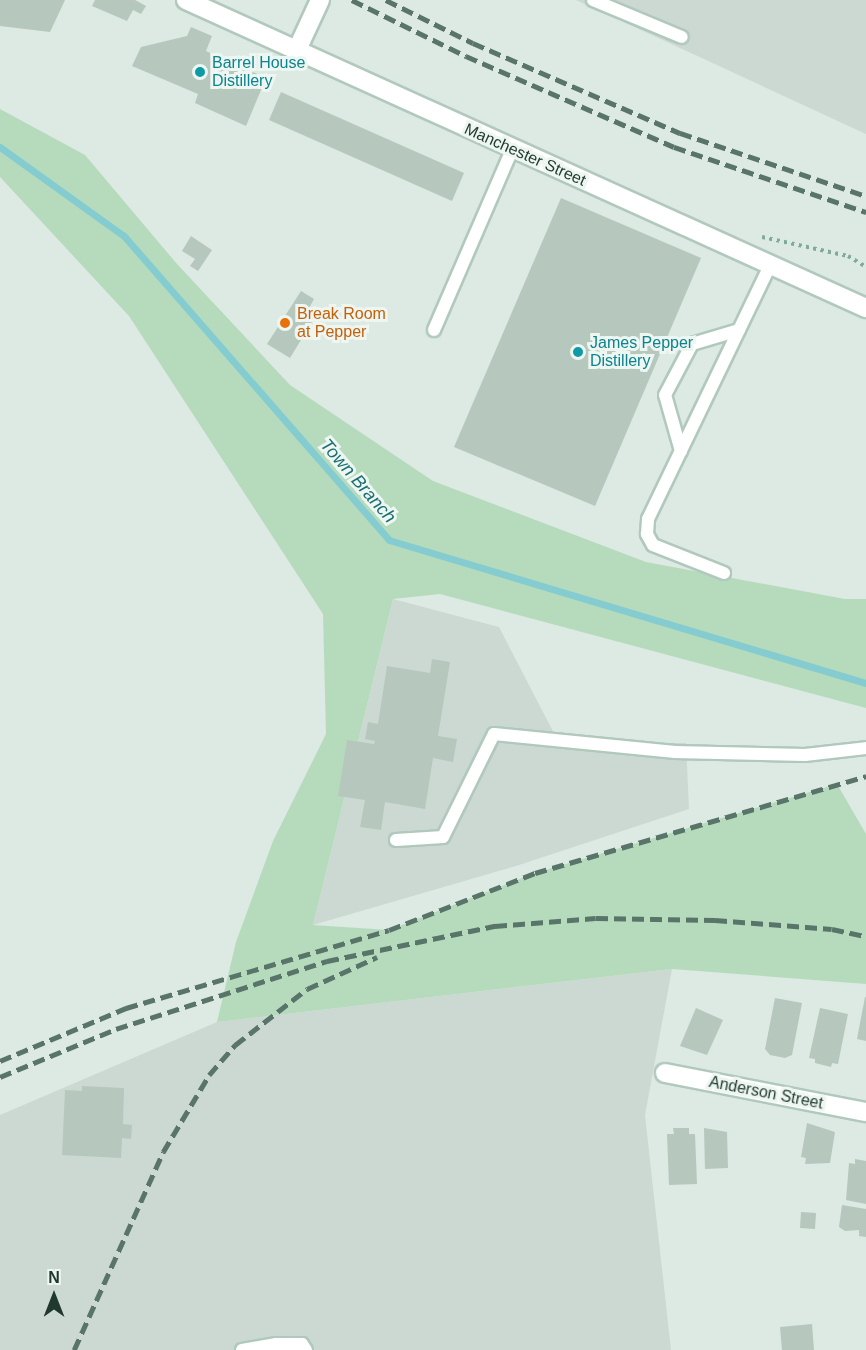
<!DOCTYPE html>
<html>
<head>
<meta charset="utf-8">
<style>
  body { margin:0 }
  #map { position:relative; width:866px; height:1350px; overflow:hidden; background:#dde9e3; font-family:Arial,sans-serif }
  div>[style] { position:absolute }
  .built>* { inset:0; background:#ccd9d2 }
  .green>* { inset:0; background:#b6dbbc }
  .stream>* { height:7px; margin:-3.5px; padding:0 3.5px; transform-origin:3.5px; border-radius:3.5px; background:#84ccd0 }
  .building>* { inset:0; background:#b6c7be }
  .path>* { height:4px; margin-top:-2px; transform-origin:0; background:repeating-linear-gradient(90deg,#7dad99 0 3px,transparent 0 7.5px) }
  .roads { filter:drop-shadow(2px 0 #b1c9bd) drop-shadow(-2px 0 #b1c9bd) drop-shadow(0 2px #b1c9bd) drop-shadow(0 -2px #b1c9bd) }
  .lane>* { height:12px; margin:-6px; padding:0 6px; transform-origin:6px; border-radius:6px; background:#fff }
  .street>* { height:18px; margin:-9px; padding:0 9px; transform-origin:9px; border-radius:9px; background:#fff }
  .secondary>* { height:18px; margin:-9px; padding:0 9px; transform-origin:9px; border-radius:9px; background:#fff }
  .rail>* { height:4.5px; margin-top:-2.25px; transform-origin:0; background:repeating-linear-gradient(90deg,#59756a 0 12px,transparent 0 18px) }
  .dots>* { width:16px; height:16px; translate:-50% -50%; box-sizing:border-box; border:3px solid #eef6f1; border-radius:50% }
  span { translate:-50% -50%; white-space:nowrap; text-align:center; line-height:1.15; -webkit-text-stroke:6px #eef6f1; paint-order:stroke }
  .culture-label { font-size:16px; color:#0d838f }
  .left { translate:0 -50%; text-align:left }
  .street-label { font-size:16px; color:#1f392f }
  .food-label { font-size:16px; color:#c56008 }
  .water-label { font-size:18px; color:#1a6f74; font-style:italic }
  .north { position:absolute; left:24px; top:1266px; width:60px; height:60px; -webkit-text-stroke:4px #eef6f1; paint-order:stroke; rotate:0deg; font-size:16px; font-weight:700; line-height:24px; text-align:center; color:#1f392f }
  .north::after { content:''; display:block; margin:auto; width:21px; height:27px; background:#1f392f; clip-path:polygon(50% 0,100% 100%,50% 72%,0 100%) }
</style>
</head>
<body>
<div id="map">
  <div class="built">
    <div style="clip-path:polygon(576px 0,866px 0,866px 134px)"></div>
    <div style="clip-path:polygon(393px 599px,499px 627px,559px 743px,686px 743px,689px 809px,516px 866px,313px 925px)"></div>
    <div style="clip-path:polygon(672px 969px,645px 1115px,671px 1350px,0 1350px,0 1115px,217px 1022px)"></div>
  </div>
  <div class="green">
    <div style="clip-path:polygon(0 109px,85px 155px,177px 264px,290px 385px,433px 481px,646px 562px,845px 599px,866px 599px,866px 708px,440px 594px,393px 599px,313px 925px,389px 930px,535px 873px,837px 784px,866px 834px,866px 984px,672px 969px,217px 1022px,236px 942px,273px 841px,326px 734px,323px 614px,129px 316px,0 177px)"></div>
  </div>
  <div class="stream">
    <div style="left:0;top:147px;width:153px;rotate:35.7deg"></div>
    <div style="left:124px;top:236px;width:403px;rotate:48.9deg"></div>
    <div style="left:389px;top:540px;width:498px;rotate:16.7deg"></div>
  </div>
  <div class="building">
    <div style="clip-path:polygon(0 0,65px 0,50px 32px,0 26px)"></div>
    <div style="clip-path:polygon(95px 0,135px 0,146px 6px,141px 14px,133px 10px,127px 21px,92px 6px)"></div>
    <div style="clip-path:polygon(191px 27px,212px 36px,206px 51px,266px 78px,246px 126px,195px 103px,198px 94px,132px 66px,141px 47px,187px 36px)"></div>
    <div style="clip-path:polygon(281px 92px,464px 173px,452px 201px,269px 120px)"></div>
    <div style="clip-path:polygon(561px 198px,701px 258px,595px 506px,454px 447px)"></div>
    <div style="clip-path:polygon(191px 236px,212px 250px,198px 271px,190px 266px,195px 259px,182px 251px)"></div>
    <div style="clip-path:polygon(301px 291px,314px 299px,304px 317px,312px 322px,290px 358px,267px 344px)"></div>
    <div style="clip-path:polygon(432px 659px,450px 662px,438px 736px,457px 739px,453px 762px,433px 758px,425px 809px,385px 802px,381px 830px,360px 827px,365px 800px,338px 796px,347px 740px,374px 744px,375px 741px,365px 739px,368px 722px,378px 724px,387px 666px,430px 673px)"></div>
    <div style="clip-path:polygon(865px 997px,866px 997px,866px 1041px,857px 1039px)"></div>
    <div style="clip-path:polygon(775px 998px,802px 1003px,792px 1055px,785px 1058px,770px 1055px,765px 1049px)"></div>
    <div style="clip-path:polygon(696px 1008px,723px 1020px,707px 1055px,680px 1046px)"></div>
    <div style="clip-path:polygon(820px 1008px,848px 1014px,838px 1064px,832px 1063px,831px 1067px,815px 1063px,815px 1059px,809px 1058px)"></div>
    <div style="clip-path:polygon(82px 1086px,124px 1088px,123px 1124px,132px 1125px,131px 1139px,122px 1138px,121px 1158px,62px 1155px,65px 1090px,82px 1091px)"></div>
    <div style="clip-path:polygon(807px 1123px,835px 1132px,830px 1163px,805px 1164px,806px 1158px,801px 1157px)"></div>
    <div style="clip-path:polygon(673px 1128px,689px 1128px,689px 1134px,695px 1134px,697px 1184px,669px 1185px,667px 1134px,674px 1134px)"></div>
    <div style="clip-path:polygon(704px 1128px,727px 1132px,728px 1168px,705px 1169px)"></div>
    <div style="clip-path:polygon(855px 1159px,866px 1161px,866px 1204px,846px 1200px,849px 1163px,855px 1164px)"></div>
    <div style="clip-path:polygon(842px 1205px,866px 1209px,866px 1237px,859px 1236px,859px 1230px,845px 1231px,839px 1227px)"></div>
    <div style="clip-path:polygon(801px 1212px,816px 1213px,815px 1229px,800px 1228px)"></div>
    <div style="clip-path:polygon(812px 1324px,814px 1350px,782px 1350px,780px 1327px)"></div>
  </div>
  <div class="path">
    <div style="left:762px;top:237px;width:88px;rotate:12.5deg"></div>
    <div style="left:848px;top:256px;width:21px;rotate:31deg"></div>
  </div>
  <div class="roads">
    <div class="lane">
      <div style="left:593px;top:0;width:96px;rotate:22.6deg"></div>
      <div style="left:434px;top:330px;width:196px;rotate:-66.6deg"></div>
      <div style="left:681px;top:451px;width:58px;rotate:-105.9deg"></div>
      <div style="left:665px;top:395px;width:58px;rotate:-62.1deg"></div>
      <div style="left:692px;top:344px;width:49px;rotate:-16.6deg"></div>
      <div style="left:724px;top:573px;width:76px;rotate:-158.5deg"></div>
      <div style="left:653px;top:545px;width:13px;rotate:-119deg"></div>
      <div style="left:647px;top:534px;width:15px;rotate:-86deg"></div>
      <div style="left:648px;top:519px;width:282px;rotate:-64.3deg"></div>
      <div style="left:396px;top:840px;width:47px;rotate:-3.7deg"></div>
      <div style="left:443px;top:837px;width:115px;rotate:-63.7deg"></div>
      <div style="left:494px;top:734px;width:182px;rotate:5.7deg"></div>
      <div style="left:675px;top:752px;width:130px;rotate:1.3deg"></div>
      <div style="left:805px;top:755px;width:61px;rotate:-6.5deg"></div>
      <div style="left:242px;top:1350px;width:35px;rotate:-10deg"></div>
      <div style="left:276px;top:1344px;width:26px"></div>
      <div style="left:302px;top:1344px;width:7px;rotate:56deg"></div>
    </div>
    <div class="street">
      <div style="left:296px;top:52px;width:57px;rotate:-65.2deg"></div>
      <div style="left:665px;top:1073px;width:205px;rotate:11deg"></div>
    </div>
    <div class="secondary">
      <div style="left:186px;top:0;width:747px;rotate:24.37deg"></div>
    </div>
  </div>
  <div class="rail">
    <div style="left:352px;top:0;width:127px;rotate:26.2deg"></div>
    <div style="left:466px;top:56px;width:227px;rotate:23.6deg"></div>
    <div style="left:674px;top:147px;width:203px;rotate:18.7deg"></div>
    <div style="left:386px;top:0;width:97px;rotate:26.3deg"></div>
    <div style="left:473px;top:43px;width:226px;rotate:23.5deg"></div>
    <div style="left:680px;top:133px;width:196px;rotate:18.7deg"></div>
    <div style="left:0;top:1061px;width:137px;rotate:-22.8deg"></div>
    <div style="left:126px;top:1008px;width:274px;rotate:-16.5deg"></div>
    <div style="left:389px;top:930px;width:157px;rotate:-21.3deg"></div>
    <div style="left:535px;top:873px;width:345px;rotate:-16.3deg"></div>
    <div style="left:0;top:1077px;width:126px;rotate:-22.5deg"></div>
    <div style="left:116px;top:1029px;width:222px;rotate:-17.9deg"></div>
    <div style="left:327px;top:961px;width:172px;rotate:-11.8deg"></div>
    <div style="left:495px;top:926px;width:101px;rotate:-4.5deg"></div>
    <div style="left:596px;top:918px;width:119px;rotate:1deg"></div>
    <div style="left:715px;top:920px;width:117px;rotate:4.4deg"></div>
    <div style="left:832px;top:929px;width:35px;rotate:12deg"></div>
    <div style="left:74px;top:1350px;width:217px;rotate:-65.8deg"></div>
    <div style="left:163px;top:1152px;width:90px;rotate:-59.1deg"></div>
    <div style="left:209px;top:1075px;width:40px;rotate:-49deg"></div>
    <div style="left:235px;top:1045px;width:91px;rotate:-37.9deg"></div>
    <div style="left:307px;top:989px;width:77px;rotate:-24.6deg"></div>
  </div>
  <div class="dots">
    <div style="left:200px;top:72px;background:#0f9aa8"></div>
    <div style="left:285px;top:323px;background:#e8710a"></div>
    <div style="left:578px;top:352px;background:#0f9aa8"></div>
  </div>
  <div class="culture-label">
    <span class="left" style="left:212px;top:72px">Barrel House<br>Distillery</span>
    <span class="left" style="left:590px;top:352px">James Pepper<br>Distillery</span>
  </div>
  <div class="street-label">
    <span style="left:525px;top:155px;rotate:24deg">Manchester Street</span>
    <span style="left:766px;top:1093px;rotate:11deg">Anderson Street</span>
  </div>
  <div class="food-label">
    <span class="left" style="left:297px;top:323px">Break Room<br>at Pepper</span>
  </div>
  <div class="water-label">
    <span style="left:358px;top:481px;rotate:49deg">Town Branch</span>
  </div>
  <div class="north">N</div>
</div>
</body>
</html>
